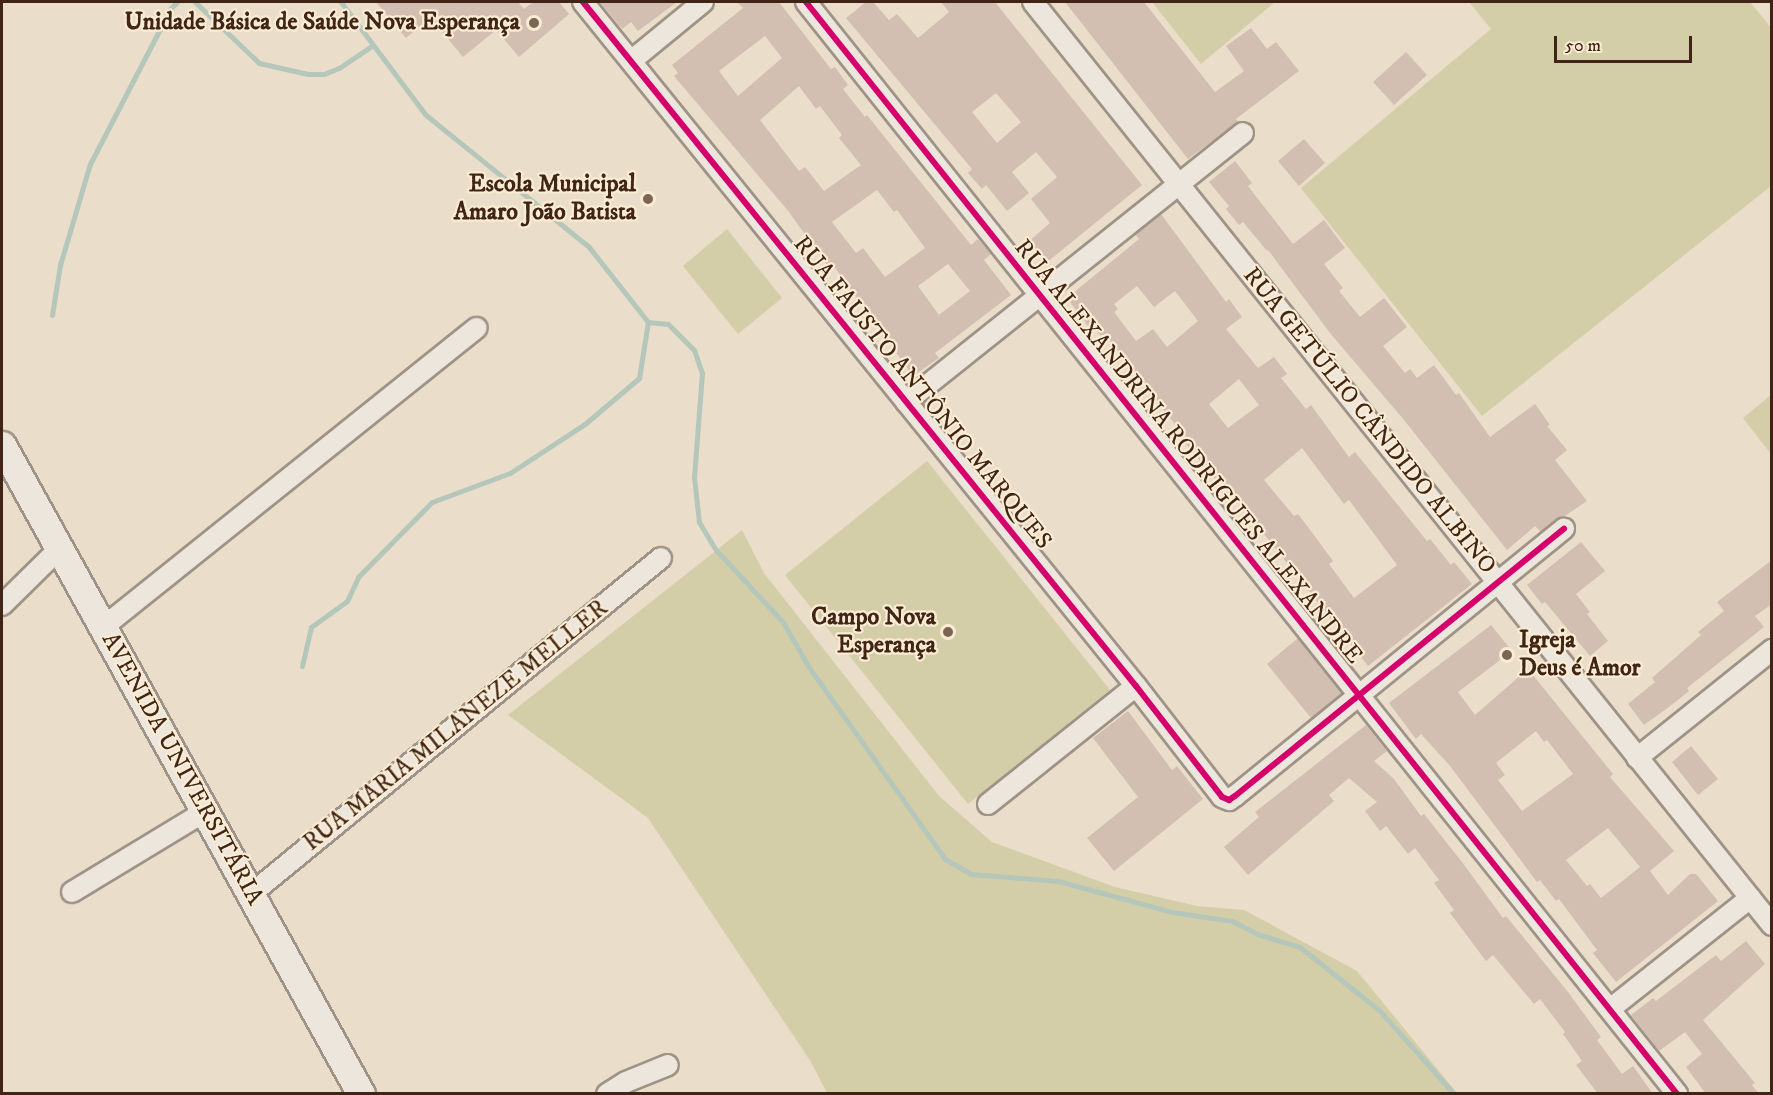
<!DOCTYPE html>
<html>
<head>
<meta charset="utf-8">
<style>
  body { margin:0 }
  #map { position:relative; width:1773px; height:1095px; overflow:hidden; background:#eaddc9; font-family:"IM FELL DW Pica",serif }
  div>[style] { position:absolute }
  .green>* { inset:0; background:#d4cea8 }
  .stream>* { height:5px; margin:-2.5px; padding:0 2.5px; transform-origin:2.5px; border-radius:2.5px; background:#b4c7ba }
  .building>* { inset:0; background:#d3bfb2 }
  .roads { filter:drop-shadow(2px 0 #9e9386) drop-shadow(-2px 0 #9e9386) drop-shadow(0 2px #9e9386) drop-shadow(0 -2px #9e9386) }
  .minor>* { height:20px; margin:-10px; padding:0 10px; transform-origin:10px; border-radius:10px; background:#ede6dd }
  .secondary>* { height:27px; margin:-13.5px; padding:0 13.5px; transform-origin:13.5px; border-radius:13.5px; background:#ede6dd }
  .cycleway>* { height:6px; margin:-3px; padding:0 3px; transform-origin:3px; border-radius:3px; background:#d6006c }
  .dots>* { width:16px; height:16px; translate:-50% -50%; box-sizing:border-box; border:3px solid #faebd3; border-radius:50% }
  span { translate:-50% -50%; white-space:nowrap; text-align:center; line-height:1.15; -webkit-text-stroke:4.5px #faebd3; paint-order:stroke }
  .poi-label { font-size:24px; color:#402517; font-weight:700 }
  .right { translate:-100% -50%; text-align:right }
  .left { translate:0 -50%; text-align:left }
  .street-label { font-size:24px; color:#402517 }
  .frame { position:absolute; inset:0; border:3px solid #402517; pointer-events:none }
  .scale { position:absolute; left:1554px; top:36px; width:138px; height:27px; box-sizing:border-box; border:3px solid #402517; border-top:0; padding-left:8px; font-size:18px; line-height:21px; white-space:nowrap; color:#402517; -webkit-text-stroke:4px #faebd3; paint-order:stroke }
</style>
</head>
<body>
<div id="map">
  <div class="green">
    <div style="clip-path:polygon(1152px 2px,1275px 2px,1201px 64px)"></div>
    <div style="clip-path:polygon(1469px 2px,1750px 2px,1772px 29px,1771px 186px,1482px 416px,1301px 188px,1491px 29px)"></div>
    <div style="clip-path:polygon(727px 229px,782px 298px,738px 334px,683px 266px)"></div>
    <div style="clip-path:polygon(1771px 395px,1771px 454px,1743px 418px)"></div>
    <div style="clip-path:polygon(927px 461px,1110px 690px,968px 804px,785px 575px)"></div>
    <div style="clip-path:polygon(742px 530px,764px 573px,939px 796px,992px 842px,1115px 887px,1197px 906px,1244px 910px,1357px 971px,1457px 1093px,827px 1093px,811px 1062px,648px 818px,508px 715px)"></div>
  </div>
  <div class="stream">
    <div style="left:195px;top:2px;width:88px;rotate:43.6deg"></div>
    <div style="left:259px;top:63px;width:50px;rotate:12.7deg"></div>
    <div style="left:308px;top:74px;width:16px"></div>
    <div style="left:324px;top:74px;width:16px;rotate:-22deg"></div>
    <div style="left:339px;top:68px;width:40px;rotate:-34deg"></div>
    <div style="left:52px;top:315px;width:51px;rotate:-80.9deg"></div>
    <div style="left:60px;top:265px;width:105px;rotate:-73.5deg"></div>
    <div style="left:90px;top:164px;width:176px;rotate:-62.6deg"></div>
    <div style="left:171px;top:8px;width:8px;rotate:-45deg"></div>
    <div style="left:648px;top:322px;width:20px;rotate:6deg"></div>
    <div style="left:668px;top:324px;width:37px;rotate:45deg"></div>
    <div style="left:694px;top:350px;width:24px;rotate:71deg"></div>
    <div style="left:702px;top:373px;width:104px;rotate:94.4deg"></div>
    <div style="left:694px;top:477px;width:45px;rotate:83.7deg"></div>
    <div style="left:699px;top:522px;width:33px;rotate:59deg"></div>
    <div style="left:716px;top:550px;width:98px;rotate:47.1deg"></div>
    <div style="left:783px;top:622px;width:51px;rotate:60.4deg"></div>
    <div style="left:808px;top:666px;width:237px;rotate:54.6deg"></div>
    <div style="left:945px;top:859px;width:30px;rotate:30deg"></div>
    <div style="left:971px;top:874px;width:87px;rotate:4.6deg"></div>
    <div style="left:1058px;top:881px;width:118px;rotate:15.2deg"></div>
    <div style="left:1172px;top:912px;width:61px;rotate:8.5deg"></div>
    <div style="left:1232px;top:921px;width:31px;rotate:27deg"></div>
    <div style="left:1260px;top:935px;width:42px;rotate:16.7deg"></div>
    <div style="left:1300px;top:947px;width:101px;rotate:38.6deg"></div>
    <div style="left:1379px;top:1010px;width:113px;rotate:48.2deg"></div>
    <div style="left:302px;top:666px;width:40px;rotate:-77deg"></div>
    <div style="left:311px;top:627px;width:44px;rotate:-35.8deg"></div>
    <div style="left:347px;top:601px;width:26px;rotate:-65deg"></div>
    <div style="left:358px;top:577px;width:105px;rotate:-45.4deg"></div>
    <div style="left:432px;top:502px;width:83px;rotate:-20.4deg"></div>
    <div style="left:510px;top:473px;width:91px;rotate:-33.3deg"></div>
    <div style="left:586px;top:423px;width:70px;rotate:-40.3deg"></div>
    <div style="left:639px;top:378px;width:57px;rotate:-80.9deg"></div>
    <div style="left:648px;top:322px;width:95px;rotate:-128.2deg"></div>
    <div style="left:589px;top:247px;width:211px;rotate:-141deg"></div>
    <div style="left:425px;top:114px;width:140px;rotate:-126.9deg"></div>
  </div>
  <div class="building">
    <div style="clip-path:polygon(376px 2px,518px 2px,524px 9px,533px 2px,559px 2px,569px 14px,519px 57px,496px 30px,463px 57px,430px 17px,406px 38px)"></div>
    <div style="clip-path:polygon(600px 2px,677px 2px,638px 31px,631px 22px,622px 29px)"></div>
    <div style="clip-path:polygon(evenodd,737px 2px,779px 2px,831px 69px,835px 67px,848px 85px,843px 89px,865px 117px,867px 115px,971px 245px,978px 239px,991px 254px,984px 260px,1011px 295px,935px 353px,939px 358px,913px 376px,833px 265px,829px 268px,789px 212px,674px 76px,678px 73px,672px 65px,743px 8px,737px 2px,765px 36px,782px 58px,738px 96px,719px 71px,765px 36px,737px 2px,799px 86px,816px 109px,820px 106px,842px 135px,839px 138px,861px 165px,824px 191px,805px 167px,799px 171px,760px 120px,799px 86px,737px 2px,877px 190px,894px 212px,897px 210px,925px 248px,885px 277px,863px 248px,856px 253px,832px 222px,877px 190px,737px 2px,948px 264px,970px 291px,939px 315px,918px 286px,948px 264px)"></div>
    <div style="clip-path:polygon(evenodd,866px 2px,873px 2px,889px 20px,897px 14px,918px 38px,949px 12px,941px 2px,995px 2px,1142px 185px,1046px 263px,1028px 242px,1050px 223px,1031px 199px,1057px 177px,1036px 152px,1012px 172px,1029px 193px,1007px 211px,986px 185px,982px 189px,968px 173px,972px 169px,846px 18px,866px 2px,996px 93px,1021px 122px,997px 143px,972px 112px,996px 93px)"></div>
    <div style="clip-path:polygon(1065px 2px,1144px 2px,1215px 92px,1244px 71px,1226px 46px,1251px 28px,1267px 49px,1276px 42px,1299px 71px,1236px 119px,1238px 122px,1188px 159px)"></div>
    <div style="clip-path:polygon(1406px 52px,1427px 75px,1394px 105px,1373px 82px)"></div>
    <div style="clip-path:polygon(1304px 139px,1325px 163px,1299px 186px,1278px 161px)"></div>
    <div style="clip-path:polygon(1235px 161px,1252px 183px,1248px 186px,1293px 244px,1324px 220px,1345px 248px,1324px 264px,1343px 288px,1339px 291px,1360px 317px,1384px 298px,1407px 327px,1383px 346px,1405px 373px,1410px 369px,1417px 378px,1434px 365px,1456px 395px,1459px 393px,1490px 437px,1535px 404px,1550px 425px,1547px 426px,1567px 450px,1555px 460px,1587px 501px,1541px 532px,1535px 526px,1507px 550px,1404px 420px,1330px 333px,1268px 250px,1267px 251px,1243px 222px,1239px 225px,1226px 209px,1229px 206px,1209px 182px)"></div>
    <div style="clip-path:polygon(evenodd,1161px 214px,1226px 302px,1229px 299px,1242px 317px,1226px 329px,1258px 368px,1274px 357px,1287px 374px,1281px 378px,1306px 409px,1311px 405px,1349px 457px,1355px 452px,1427px 541px,1430px 539px,1451px 565px,1454px 562px,1472px 584px,1368px 666px,1238px 501px,1217px 477px,1215px 479px,1177px 433px,1180px 431px,1105px 334px,1101px 336px,1094px 328px,1091px 330px,1067px 298px,1139px 239px,1135px 234px,1161px 214px,1137px 286px,1154px 307px,1175px 291px,1198px 321px,1167px 347px,1153px 329px,1136px 341px,1114px 312px,1118px 309px,1114px 304px,1137px 286px,1161px 214px,1239px 379px,1259px 405px,1228px 428px,1209px 404px,1239px 379px,1161px 214px,1302px 448px,1344px 504px,1349px 500px,1397px 565px,1354px 598px,1329px 564px,1333px 561px,1311px 531px,1298px 514px,1294px 516px,1264px 480px,1302px 448px)"></div>
    <div style="clip-path:polygon(1581px 542px,1605px 571px,1576px 594px,1590px 612px,1587px 614px,1608px 641px,1590px 656px,1545px 602px,1542px 604px,1527px 585px)"></div>
    <div style="clip-path:polygon(1772px 560px,1772px 604px,1755px 616px,1764px 627px,1687px 688px,1689px 691px,1673px 704px,1644px 725px,1628px 704px,1655px 682px,1652px 678px,1701px 635px,1698px 632px,1724px 611px,1717px 602px)"></div>
    <div style="clip-path:polygon(evenodd,1491px 625px,1512px 651px,1458px 692px,1475px 715px,1528px 669px,1613px 774px,1610px 777px,1674px 851px,1650px 871px,1668px 895px,1690px 874px,1696px 874px,1718px 901px,1616px 982px,1593px 953px,1597px 950px,1559px 899px,1556px 901px,1540px 880px,1537px 882px,1450px 766px,1421px 734px,1416px 739px,1389px 703px,1491px 625px,1536px 731px,1544px 742px,1547px 740px,1573px 774px,1522px 811px,1498px 780px,1505px 775px,1496px 763px,1536px 731px,1491px 625px,1608px 828px,1640px 867px,1601px 898px,1590px 884px,1587px 886px,1566px 860px,1608px 828px)"></div>
    <div style="clip-path:polygon(1298px 638px,1342px 693px,1311px 718px,1267px 664px)"></div>
    <div style="clip-path:polygon(1128px 711px,1172px 770px,1177px 766px,1203px 799px,1114px 871px,1087px 838px,1138px 797px,1093px 738px)"></div>
    <div style="clip-path:polygon(1366px 725px,1387px 751px,1374px 761px,1394px 779px,1421px 816px,1424px 814px,1462px 862px,1503px 918px,1506px 916px,1568px 992px,1601px 1037px,1597px 1040px,1622px 1074px,1633px 1066px,1653px 1094px,1598px 1094px,1576px 1065px,1582px 1061px,1563px 1034px,1565px 1032px,1540px 999px,1534px 1004px,1493px 955px,1486px 961px,1450px 913px,1454px 910px,1434px 883px,1439px 880px,1415px 848px,1408px 854px,1386px 826px,1380px 831px,1365px 811px,1377px 802px,1349px 778px,1329px 795px,1334px 801px,1248px 875px,1224px 847px,1259px 817px,1255px 812px)"></div>
    <div style="clip-path:polygon(1691px 746px,1718px 779px,1698px 795px,1672px 762px)"></div>
    <div style="clip-path:polygon(1746px 941px,1765px 964px,1703px 1020px,1755px 1083px,1752px 1085px,1759px 1094px,1706px 1094px,1686px 1067px,1702px 1054px,1685px 1032px,1659px 1051px,1631px 1015px,1653px 998px,1656px 1001px,1716px 955px,1721px 961px)"></div>
  </div>
  <div class="roads">
    <div class="minor">
      <div style="left:583px;top:2px;width:880px;rotate:51.05deg"></div>
      <div style="left:1136px;top:686px;width:140px;rotate:52.2deg"></div>
      <div style="left:1222px;top:797px;width:8px;rotate:23deg"></div>
      <div style="left:1229px;top:800px;width:7px;rotate:-34deg"></div>
      <div style="left:1235px;top:796px;width:424px;rotate:-39.1deg"></div>
      <div style="left:806px;top:2px;width:1397px;rotate:51.42deg"></div>
      <div style="left:1033px;top:2px;width:1182px;rotate:51.32deg"></div>
      <div style="left:631px;top:61px;width:93px;rotate:-39.3deg"></div>
      <div style="left:906px;top:402px;width:431px;rotate:-38.6deg"></div>
      <div style="left:2px;top:605px;width:80px;rotate:-44.5deg"></div>
      <div style="left:102px;top:628px;width:480px;rotate:-38.7deg"></div>
      <div style="left:1637px;top:758px;width:173px;rotate:-38.7deg"></div>
      <div style="left:988px;top:804px;width:189px;rotate:-38.6deg"></div>
      <div style="left:72px;top:892px;width:157px;rotate:-31.2deg"></div>
      <div style="left:251px;top:894px;width:530px;rotate:-39.34deg"></div>
      <div style="left:1610px;top:1009px;width:179px;rotate:-38.4deg"></div>
      <div style="left:607px;top:1094px;width:22px;rotate:-32deg"></div>
      <div style="left:626px;top:1082px;width:45px;rotate:-22deg"></div>
    </div>
    <div class="secondary">
      <div style="left:2px;top:445px;width:742px;rotate:61.05deg"></div>
    </div>
  </div>
  <div class="cycleway">
    <div style="left:583px;top:2px;width:880px;rotate:51.05deg"></div>
    <div style="left:1136px;top:686px;width:140px;rotate:52.2deg"></div>
    <div style="left:1222px;top:797px;width:8px;rotate:23deg"></div>
    <div style="left:1229px;top:800px;width:7px;rotate:-34deg"></div>
    <div style="left:1235px;top:796px;width:424px;rotate:-39.1deg"></div>
    <div style="left:806px;top:2px;width:1397px;rotate:51.42deg"></div>
  </div>
  <div class="dots">
    <div style="left:534px;top:23px;background:#7c6555"></div>
    <div style="left:648px;top:199px;background:#7c6555"></div>
    <div style="left:948px;top:632px;background:#7c6555"></div>
    <div style="left:1507px;top:655px;background:#7c6555"></div>
  </div>
  <div class="poi-label">
    <span class="right" style="left:520px;top:23px">Unidade Básica de Saúde Nova Esperança</span>
    <span class="right" style="left:636px;top:199px">Escola Municipal<br>Amaro João Batista</span>
    <span class="right" style="left:936px;top:632px">Campo Nova<br>Esperança</span>
    <span class="left" style="left:1519px;top:655px">Igreja<br>Deus é Amor</span>
  </div>
  <div class="street-label">
    <span style="left:922px;top:393px;rotate:51deg">RUA FAUSTO ANTÔNIO MARQUES</span>
    <span style="left:1369px;top:421px;rotate:51deg">RUA GETÚLIO CÂNDIDO ALBINO</span>
    <span style="left:1188px;top:452px;rotate:51deg">RUA ALEXANDRINA RODRIGUES ALEXANDRE</span>
    <span style="left:456px;top:726px;rotate:-39deg">RUA MARIA MILANEZE MELLER</span>
    <span style="left:182px;top:769px;rotate:61deg">AVENIDA UNIVERSITÁRIA</span>
  </div>
  <div class="frame"></div>
  <div class="scale">50 m</div>
</div>
</body>
</html>
